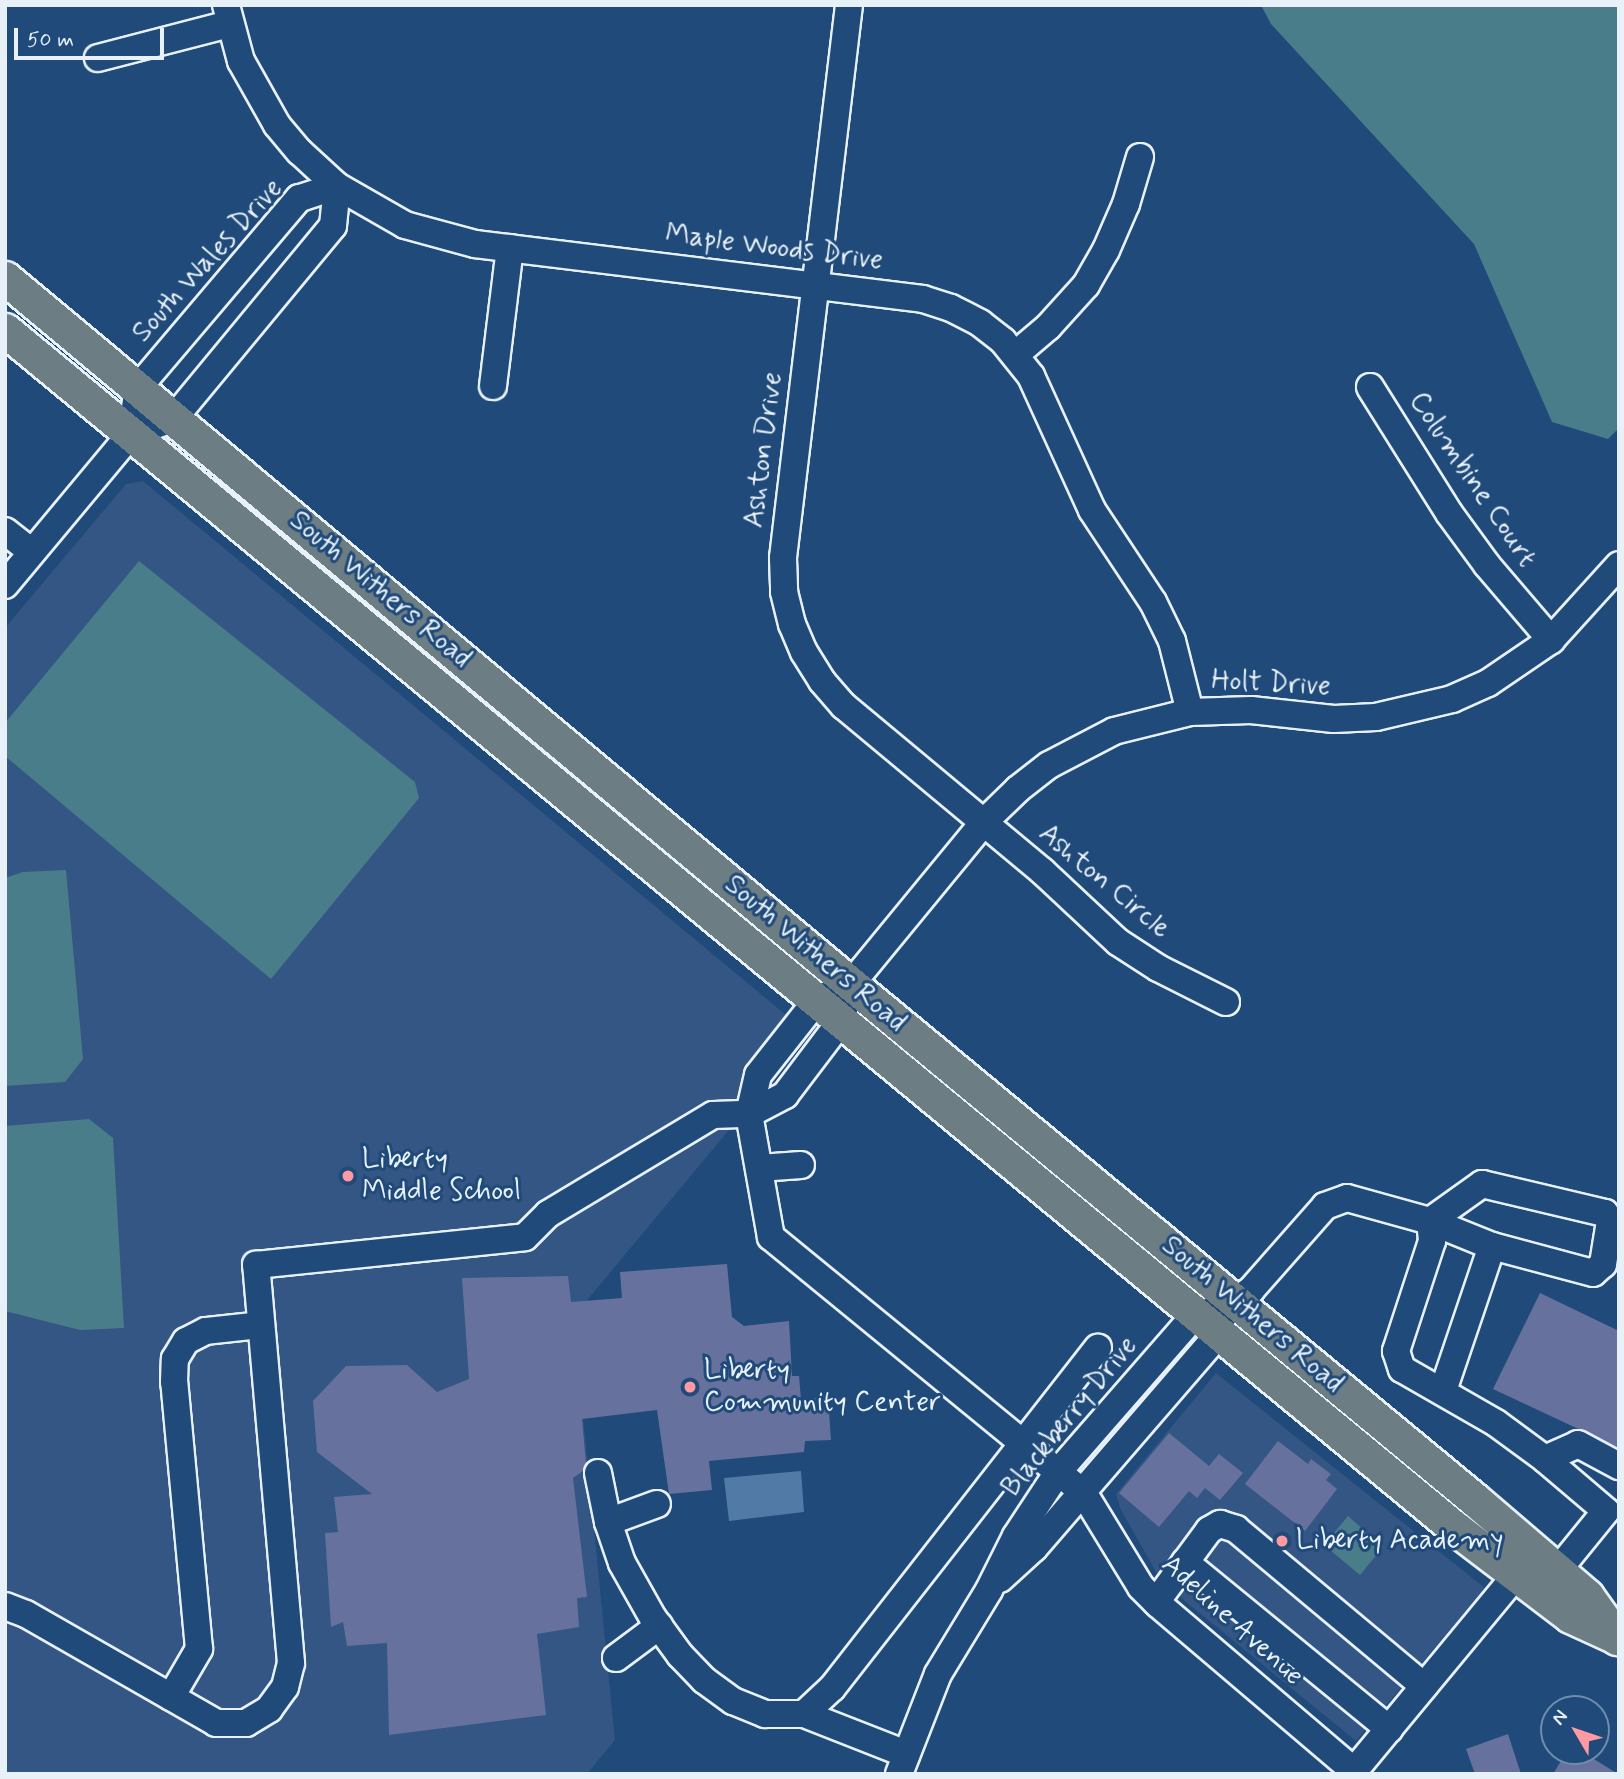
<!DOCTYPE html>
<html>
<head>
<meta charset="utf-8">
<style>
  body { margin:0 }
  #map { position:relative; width:1624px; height:1779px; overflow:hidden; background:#1f4a7a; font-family:Mynerve,sans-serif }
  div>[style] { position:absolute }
  .built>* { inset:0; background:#345684 }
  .green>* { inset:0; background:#4a7d8a }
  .water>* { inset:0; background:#517aa6 }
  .building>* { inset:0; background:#66729d }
  .roads { filter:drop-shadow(2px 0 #e8f1f8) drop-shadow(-2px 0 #e8f1f8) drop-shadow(0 2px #e8f1f8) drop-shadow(0 -2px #e8f1f8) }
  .minor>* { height:26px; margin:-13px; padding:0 13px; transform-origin:13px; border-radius:13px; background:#1f4a7a }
  .major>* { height:33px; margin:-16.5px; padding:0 16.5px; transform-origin:16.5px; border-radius:16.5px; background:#6d7d84 }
  .dots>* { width:19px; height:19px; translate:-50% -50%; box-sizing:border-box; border:4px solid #1f4a7a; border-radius:50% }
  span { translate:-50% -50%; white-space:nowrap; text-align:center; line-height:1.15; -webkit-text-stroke:6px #1f4a7a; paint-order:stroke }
  .street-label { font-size:28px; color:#e8f1f8 }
  .poi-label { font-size:28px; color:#e8f1f8 }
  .left { translate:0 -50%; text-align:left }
  .frame { position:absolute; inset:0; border:7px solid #e8f1f8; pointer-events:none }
  .north { position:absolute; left:1540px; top:1695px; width:70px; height:70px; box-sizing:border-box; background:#1f4a7a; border:2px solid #6f8dac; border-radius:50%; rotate:309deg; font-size:19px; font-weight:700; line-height:28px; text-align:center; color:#e8f1f8 }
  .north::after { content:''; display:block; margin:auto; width:24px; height:32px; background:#ff9aa2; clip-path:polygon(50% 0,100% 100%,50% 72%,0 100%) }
  .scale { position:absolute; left:14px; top:28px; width:150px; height:32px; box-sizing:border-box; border:4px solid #e8f1f8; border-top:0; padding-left:9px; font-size:21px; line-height:24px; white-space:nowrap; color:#e8f1f8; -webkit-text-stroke:5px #1f4a7a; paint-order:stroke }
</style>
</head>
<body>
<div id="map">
  <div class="built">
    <div style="clip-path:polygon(143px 481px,809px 1034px,573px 1317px,615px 1740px,587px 1774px,5px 1774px,5px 628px,126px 484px)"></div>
    <div style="clip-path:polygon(1216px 1373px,1485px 1588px,1356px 1741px,1186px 1602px,1156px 1572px,1121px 1510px,1116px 1494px)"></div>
  </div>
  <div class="green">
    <div style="clip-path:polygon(1261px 5px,1619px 5px,1619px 428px,1608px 439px,1552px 422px,1474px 244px,1271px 24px)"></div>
    <div style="clip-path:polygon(139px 561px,415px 782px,419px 798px,271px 979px,5px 756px,5px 723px)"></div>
    <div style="clip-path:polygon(66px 870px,83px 1059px,65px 1082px,5px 1086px,5px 878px,23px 872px)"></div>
    <div style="clip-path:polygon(89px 1119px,113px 1138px,124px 1328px,80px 1330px,5px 1311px,5px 1126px)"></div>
    <div style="clip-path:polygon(1348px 1516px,1383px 1547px,1360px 1575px,1324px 1545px)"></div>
  </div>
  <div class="water">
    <div style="clip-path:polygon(801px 1471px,804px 1512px,729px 1521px,724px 1478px)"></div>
  </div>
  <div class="building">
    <div style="clip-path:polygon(727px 1264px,732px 1317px,744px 1326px,789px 1321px,792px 1376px,799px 1376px,801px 1399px,828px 1397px,831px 1440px,805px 1441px,804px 1452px,709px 1461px,712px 1490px,669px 1494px,657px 1410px,582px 1419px,586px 1464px,583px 1471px,573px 1478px,587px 1597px,577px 1598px,579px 1627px,537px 1634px,546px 1715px,389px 1735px,387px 1643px,347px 1646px,343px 1622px,331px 1627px,325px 1533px,338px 1532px,334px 1497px,372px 1494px,317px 1452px,313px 1401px,346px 1366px,407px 1365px,437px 1392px,469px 1379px,462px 1278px,568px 1276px,571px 1302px,622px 1298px,620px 1272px)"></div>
    <div style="clip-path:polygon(1540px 1293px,1619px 1331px,1619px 1448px,1493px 1389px)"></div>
    <div style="clip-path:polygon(1169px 1433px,1209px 1466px,1219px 1454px,1243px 1473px,1220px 1500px,1205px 1488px,1197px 1498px,1189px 1491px,1159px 1527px,1119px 1493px)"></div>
    <div style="clip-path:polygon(1278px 1441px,1308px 1464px,1311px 1459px,1331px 1474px,1326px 1480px,1337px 1489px,1305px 1531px,1245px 1484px)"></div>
    <div style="clip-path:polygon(1508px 1734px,1521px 1774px,1475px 1774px,1466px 1749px)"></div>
    <div style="clip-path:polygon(1567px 1751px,1581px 1751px,1618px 1774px,1553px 1774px)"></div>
  </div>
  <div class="roads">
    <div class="minor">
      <div style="left:226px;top:5px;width:58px;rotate:75deg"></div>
      <div style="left:241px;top:61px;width:73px;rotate:60.6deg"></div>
      <div style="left:277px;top:125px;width:35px;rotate:50deg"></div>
      <div style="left:300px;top:152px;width:50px;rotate:42.6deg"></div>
      <div style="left:337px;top:186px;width:78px;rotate:29.8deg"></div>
      <div style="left:405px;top:225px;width:73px;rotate:15.2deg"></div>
      <div style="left:475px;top:244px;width:451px;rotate:7deg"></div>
      <div style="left:923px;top:299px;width:29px;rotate:18deg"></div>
      <div style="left:951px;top:308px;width:33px;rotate:27deg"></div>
      <div style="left:980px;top:323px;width:29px;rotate:38deg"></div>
      <div style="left:1003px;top:341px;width:45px;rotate:51.3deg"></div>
      <div style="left:1031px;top:376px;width:147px;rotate:65.5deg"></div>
      <div style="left:1092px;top:510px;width:110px;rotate:56.5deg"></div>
      <div style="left:1153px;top:602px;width:43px;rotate:64deg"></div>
      <div style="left:1172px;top:641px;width:73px;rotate:75.8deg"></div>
      <div style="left:849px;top:5px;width:557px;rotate:96.81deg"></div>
      <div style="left:783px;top:558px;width:34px;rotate:88deg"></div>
      <div style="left:784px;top:592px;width:33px;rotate:76deg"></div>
      <div style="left:792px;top:624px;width:30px;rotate:67deg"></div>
      <div style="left:804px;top:652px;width:34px;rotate:58deg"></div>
      <div style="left:822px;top:681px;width:33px;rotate:49deg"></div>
      <div style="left:844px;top:706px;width:258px;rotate:39.8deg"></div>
      <div style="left:1042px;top:871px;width:104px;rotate:43.1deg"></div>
      <div style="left:1118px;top:942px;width:48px;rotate:33deg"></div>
      <div style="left:1158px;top:968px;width:76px;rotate:26.6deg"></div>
      <div style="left:98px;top:58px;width:135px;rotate:-14.5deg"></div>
      <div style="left:1015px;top:355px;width:43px;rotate:-40.3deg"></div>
      <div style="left:1048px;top:327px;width:57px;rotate:-47.9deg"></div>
      <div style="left:1086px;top:285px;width:40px;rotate:-60.3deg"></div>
      <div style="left:1106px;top:250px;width:50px;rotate:-66.5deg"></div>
      <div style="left:1126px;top:204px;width:49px;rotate:-73.4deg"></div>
      <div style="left:493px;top:386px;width:139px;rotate:-83deg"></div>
      <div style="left:1370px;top:387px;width:149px;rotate:57.9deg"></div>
      <div style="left:1449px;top:513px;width:64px;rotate:53.8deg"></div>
      <div style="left:1487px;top:565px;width:99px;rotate:49.5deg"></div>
      <div style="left:5px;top:531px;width:34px;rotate:38deg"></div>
      <div style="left:5px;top:585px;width:197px;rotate:-50.2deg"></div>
      <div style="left:131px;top:434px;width:46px;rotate:-20.4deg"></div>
      <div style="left:174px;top:418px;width:249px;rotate:-50.4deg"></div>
      <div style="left:333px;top:226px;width:40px;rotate:-84.3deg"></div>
      <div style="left:337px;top:186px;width:40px;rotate:162deg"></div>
      <div style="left:299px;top:198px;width:249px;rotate:130.3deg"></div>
      <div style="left:138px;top:388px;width:47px;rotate:98.7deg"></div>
      <div style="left:834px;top:992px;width:19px;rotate:155deg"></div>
      <div style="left:817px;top:1000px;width:95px;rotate:128.2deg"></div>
      <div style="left:758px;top:1075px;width:40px;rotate:103deg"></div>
      <div style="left:749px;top:1114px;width:125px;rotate:79.9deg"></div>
      <div style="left:771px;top:1237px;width:403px;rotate:39.3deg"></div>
      <div style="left:1083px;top:1492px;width:111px;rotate:58.6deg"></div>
      <div style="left:1141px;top:1587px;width:24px;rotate:45deg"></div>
      <div style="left:1158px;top:1604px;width:257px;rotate:40.4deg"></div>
      <div style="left:1354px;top:1771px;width:254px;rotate:-50.4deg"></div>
      <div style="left:759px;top:1168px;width:42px;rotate:-4.1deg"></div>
      <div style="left:1430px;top:1221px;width:64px;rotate:-35.4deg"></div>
      <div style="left:1482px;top:1184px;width:126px;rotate:13.3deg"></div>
      <div style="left:1605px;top:1213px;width:9px;rotate:58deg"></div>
      <div style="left:1610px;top:1221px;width:44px;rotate:99.2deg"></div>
      <div style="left:1603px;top:1264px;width:13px;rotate:138deg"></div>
      <div style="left:1593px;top:1273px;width:105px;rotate:-165deg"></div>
      <div style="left:1492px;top:1246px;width:153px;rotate:108.7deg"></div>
      <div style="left:1430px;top:1221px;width:67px;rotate:22deg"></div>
      <div style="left:1545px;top:1459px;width:36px;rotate:-24deg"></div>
      <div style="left:1578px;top:1444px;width:47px;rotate:28.2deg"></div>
      <div style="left:598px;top:1473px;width:50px;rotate:78.5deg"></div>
      <div style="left:608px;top:1522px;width:43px;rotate:71.1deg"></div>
      <div style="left:622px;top:1563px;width:63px;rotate:60.6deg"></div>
      <div style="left:653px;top:1618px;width:46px;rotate:53.9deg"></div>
      <div style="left:680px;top:1655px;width:35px;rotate:46deg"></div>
      <div style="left:704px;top:1680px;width:36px;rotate:36deg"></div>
      <div style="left:733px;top:1701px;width:35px;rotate:22deg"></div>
      <div style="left:765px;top:1714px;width:39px"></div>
      <div style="left:804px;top:1714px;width:110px;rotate:21.4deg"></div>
      <div style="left:608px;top:1522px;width:52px;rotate:-20.2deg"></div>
      <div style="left:1185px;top:1562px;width:264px;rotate:39.3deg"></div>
      <div style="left:1000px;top:1579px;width:46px;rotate:-42.4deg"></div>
      <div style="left:1034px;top:1548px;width:283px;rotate:-49.2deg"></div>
      <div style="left:1219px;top:1334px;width:18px;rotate:-81deg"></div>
      <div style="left:1156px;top:1602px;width:89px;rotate:-53.6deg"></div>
      <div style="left:1209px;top:1530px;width:13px;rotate:-29deg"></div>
      <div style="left:1220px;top:1524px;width:17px;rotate:17deg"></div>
      <div style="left:1236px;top:1529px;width:245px;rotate:39.9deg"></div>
      <div style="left:5px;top:1606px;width:22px;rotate:21deg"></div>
      <div style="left:26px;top:1614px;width:219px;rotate:29.8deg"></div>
      <div style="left:216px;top:1723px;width:30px"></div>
      <div style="left:246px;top:1723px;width:27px;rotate:-31deg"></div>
      <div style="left:269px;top:1709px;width:27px;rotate:-54deg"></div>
      <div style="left:285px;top:1687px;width:25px;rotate:-76deg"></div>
      <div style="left:291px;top:1663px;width:400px;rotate:-95deg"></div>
      <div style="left:256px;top:1265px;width:270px;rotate:-5.9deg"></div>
      <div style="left:525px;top:1237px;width:33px;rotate:-45deg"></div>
      <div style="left:548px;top:1214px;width:192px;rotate:-31deg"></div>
      <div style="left:713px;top:1115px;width:36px;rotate:-2deg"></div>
      <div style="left:749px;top:1114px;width:41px;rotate:-27.8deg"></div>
      <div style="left:785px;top:1095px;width:93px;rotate:-52.9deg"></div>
      <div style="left:841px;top:1021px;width:38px;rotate:-75deg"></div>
      <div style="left:851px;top:984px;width:210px;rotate:-50.6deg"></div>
      <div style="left:984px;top:822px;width:47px;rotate:-44.1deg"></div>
      <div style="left:1018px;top:789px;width:39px;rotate:-38deg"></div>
      <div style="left:1049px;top:765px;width:73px;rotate:-27.6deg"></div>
      <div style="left:1114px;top:731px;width:78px;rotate:-14deg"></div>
      <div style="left:1190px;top:712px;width:61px;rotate:-1.9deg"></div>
      <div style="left:1251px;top:710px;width:83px;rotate:6.2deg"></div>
      <div style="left:1334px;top:719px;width:42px;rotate:-2.7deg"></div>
      <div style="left:1376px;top:717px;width:78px;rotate:-13.3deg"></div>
      <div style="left:1452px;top:699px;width:39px;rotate:-24deg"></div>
      <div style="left:1488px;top:683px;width:76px;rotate:-34.3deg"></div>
      <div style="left:1551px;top:640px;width:101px;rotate:-47.8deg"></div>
      <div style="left:616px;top:1658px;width:54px;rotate:-36.7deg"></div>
      <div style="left:171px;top:1697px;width:56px;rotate:-59.7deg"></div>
      <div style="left:199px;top:1649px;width:268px;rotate:-95.3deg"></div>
      <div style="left:174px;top:1382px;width:23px;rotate:-88deg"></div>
      <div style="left:175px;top:1359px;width:21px;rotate:-59deg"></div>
      <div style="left:186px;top:1341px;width:22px;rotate:-27deg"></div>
      <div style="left:206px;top:1331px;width:55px;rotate:-6.2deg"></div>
      <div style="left:804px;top:1714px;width:38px;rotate:-43deg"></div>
      <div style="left:832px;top:1688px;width:432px;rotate:-52deg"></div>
      <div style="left:899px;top:1774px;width:107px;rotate:-68.7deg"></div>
      <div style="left:938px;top:1674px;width:98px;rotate:-58.7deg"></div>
      <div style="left:989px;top:1590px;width:60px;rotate:-63.4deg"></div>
      <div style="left:1016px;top:1536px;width:77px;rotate:-56.7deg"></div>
      <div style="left:1058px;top:1472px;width:210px;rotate:-48.9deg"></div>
      <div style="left:1196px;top:1314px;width:27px;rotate:-10deg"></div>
      <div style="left:1223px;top:1309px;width:34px;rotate:-34deg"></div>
      <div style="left:1251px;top:1290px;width:112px;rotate:-48.6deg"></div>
      <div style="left:1325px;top:1206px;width:23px;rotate:-20deg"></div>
      <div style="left:1347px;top:1198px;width:86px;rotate:15.5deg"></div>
      <div style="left:1430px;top:1221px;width:20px;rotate:84deg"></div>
      <div style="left:1432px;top:1241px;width:116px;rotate:108.1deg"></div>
      <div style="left:1396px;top:1351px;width:19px;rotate:72deg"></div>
      <div style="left:1402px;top:1369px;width:108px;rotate:29.9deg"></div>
      <div style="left:1496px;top:1423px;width:61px;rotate:36.3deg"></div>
      <div style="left:1545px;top:1459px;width:80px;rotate:40.4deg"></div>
      <div style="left:1606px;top:1511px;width:76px;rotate:129.1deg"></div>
    </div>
    <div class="major">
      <div style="left:5px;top:278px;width:1102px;rotate:39.85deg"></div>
      <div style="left:851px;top:984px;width:808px;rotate:39.58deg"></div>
      <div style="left:1474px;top:1499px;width:149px;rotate:40.6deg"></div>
      <div style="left:1587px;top:1596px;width:52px;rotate:54.5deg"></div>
      <div style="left:5px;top:330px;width:1882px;rotate:39.57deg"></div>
      <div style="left:1456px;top:1529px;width:143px;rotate:37.3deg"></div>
      <div style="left:1570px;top:1616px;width:51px;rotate:24.5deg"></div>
    </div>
  </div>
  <div class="dots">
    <div style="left:348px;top:1176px;background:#ff9aa2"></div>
    <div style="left:690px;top:1387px;background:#ff9aa2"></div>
    <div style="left:1282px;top:1541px;background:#ff9aa2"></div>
  </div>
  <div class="street-label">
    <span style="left:774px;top:248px;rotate:7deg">Maple Woods Drive</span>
    <span style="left:208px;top:261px;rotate:-48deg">South Wales Drive</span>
    <span style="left:764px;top:450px;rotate:-83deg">Ashton Drive</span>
    <span style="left:1472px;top:480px;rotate:56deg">Columbine Court</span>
    <span style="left:380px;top:590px;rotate:40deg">South Withers Road</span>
    <span style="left:1271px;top:684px;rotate:3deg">Holt Drive</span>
    <span style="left:1104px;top:882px;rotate:40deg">Ashton Circle</span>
    <span style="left:815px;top:954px;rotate:40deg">South Withers Road</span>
    <span style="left:1252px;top:1315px;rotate:40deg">South Withers Road</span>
    <span style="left:1070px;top:1417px;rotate:-51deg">Blackberry Drive</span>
    <span style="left:1232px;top:1621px;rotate:42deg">Adeline Avenue</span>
  </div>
  <div class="poi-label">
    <span class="left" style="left:362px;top:1176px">Liberty<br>Middle School</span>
    <span class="left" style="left:704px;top:1387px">Liberty<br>Community Center</span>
    <span class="left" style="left:1296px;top:1541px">Liberty Academy</span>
  </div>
  <div class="frame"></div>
  <div class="north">N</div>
  <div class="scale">50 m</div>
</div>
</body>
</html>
